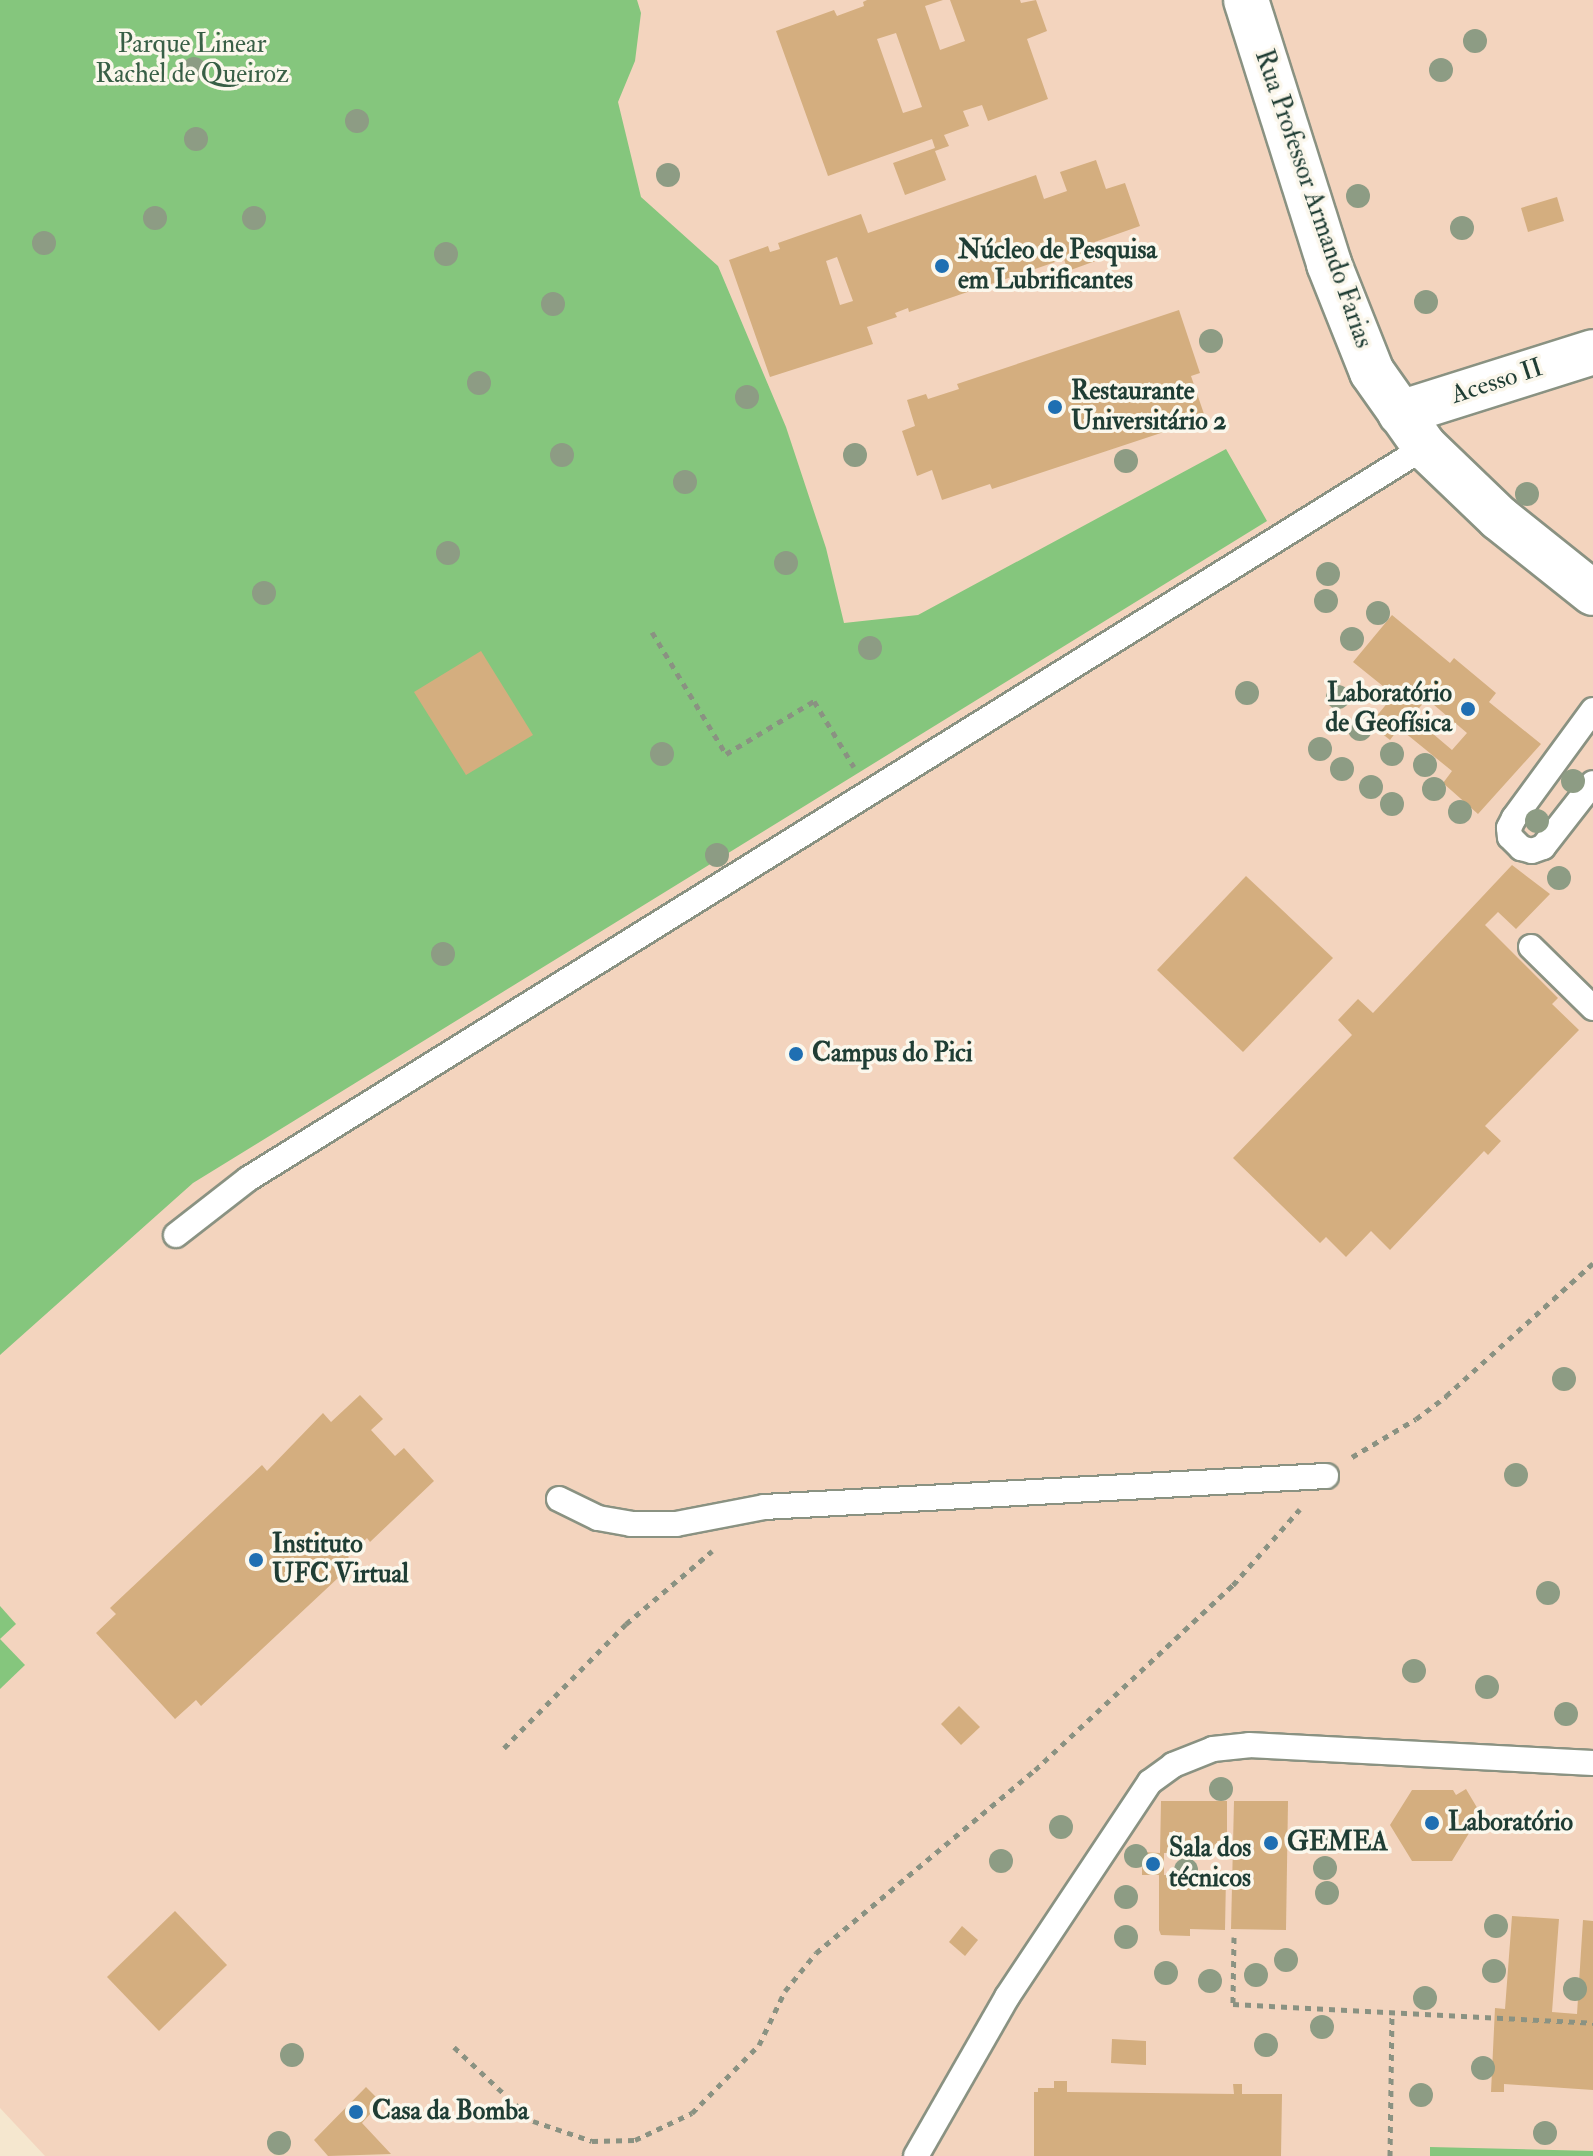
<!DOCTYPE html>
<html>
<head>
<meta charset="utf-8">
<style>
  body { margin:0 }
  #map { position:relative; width:1593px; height:2156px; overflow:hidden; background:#f5e7cf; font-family:"IM FELL Double Pica",serif }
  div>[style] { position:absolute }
  .built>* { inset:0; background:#f3d4be }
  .green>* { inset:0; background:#85c67d }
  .building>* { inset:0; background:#d4ae7f }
  .path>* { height:5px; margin-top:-2.5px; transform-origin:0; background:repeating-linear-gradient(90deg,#8a9282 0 6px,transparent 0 12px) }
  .roads { filter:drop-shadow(2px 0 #8a9282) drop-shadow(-2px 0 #8a9282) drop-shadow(0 2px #8a9282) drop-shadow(0 -2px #8a9282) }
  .lane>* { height:24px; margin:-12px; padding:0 12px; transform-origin:12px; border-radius:12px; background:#fff }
  .street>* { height:44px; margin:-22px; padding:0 22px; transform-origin:22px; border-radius:22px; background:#fff }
  .trees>* { width:24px; height:24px; margin:-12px; border-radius:50%; background:#8d9c84 }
  .dots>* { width:22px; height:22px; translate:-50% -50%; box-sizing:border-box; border:4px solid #fbf7ec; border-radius:50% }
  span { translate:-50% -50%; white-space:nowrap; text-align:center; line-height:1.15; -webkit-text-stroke:7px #fbf7ec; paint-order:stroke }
  .park-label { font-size:26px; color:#385f46 }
  .street-label { font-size:26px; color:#1f3d34 }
  .poi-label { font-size:26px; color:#1f3d34; font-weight:700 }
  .left { translate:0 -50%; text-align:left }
  .right { translate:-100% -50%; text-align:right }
</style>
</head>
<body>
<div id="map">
  <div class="built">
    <div style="clip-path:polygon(0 0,1593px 0,1593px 2156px,45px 2156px,0 2108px)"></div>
  </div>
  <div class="green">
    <div style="clip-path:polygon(0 0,637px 0,641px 13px,635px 61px,618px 102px,641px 197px,718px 266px,786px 427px,826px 548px,844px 623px,918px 615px,1226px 449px,1267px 521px,193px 1183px,0 1355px)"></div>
    <div style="clip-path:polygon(0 1606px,16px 1624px,0 1639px)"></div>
    <div style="clip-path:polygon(0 1639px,25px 1665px,0 1689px)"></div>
    <div style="clip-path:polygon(1430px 2147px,1593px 2151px,1593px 2156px,1430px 2156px)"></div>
  </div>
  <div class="building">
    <div style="clip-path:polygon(evenodd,867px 0,943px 0,925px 6px,940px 50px,965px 41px,950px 0,1020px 0,1021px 3px,1036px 0,1047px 31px,1027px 39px,1048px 99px,988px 121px,982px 105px,963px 111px,969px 126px,944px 135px,949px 146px,935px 151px,946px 180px,905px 195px,893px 163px,935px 148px,932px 139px,828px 176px,776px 31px,834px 10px,837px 16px,864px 6px,863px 2px,867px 0,896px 33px,922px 107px,903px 113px,877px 39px,896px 33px)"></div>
    <div style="clip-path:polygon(evenodd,1096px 160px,1106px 189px,1125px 183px,1140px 226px,1092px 243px,1098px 260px,1068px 271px,1064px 259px,909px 312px,908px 308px,895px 313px,897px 317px,867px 327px,873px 344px,770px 377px,729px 260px,768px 246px,770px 252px,780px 249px,778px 243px,861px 214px,868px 233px,1036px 175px,1044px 199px,1067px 191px,1060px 172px,1096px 160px,837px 257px,853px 301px,840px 305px,826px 261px,837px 257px)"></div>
    <div style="clip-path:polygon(1557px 197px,1564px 221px,1528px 232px,1521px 208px)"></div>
    <div style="clip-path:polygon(1179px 310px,1200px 373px,1191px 376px,1204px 414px,1165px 427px,1167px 431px,992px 489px,990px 484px,942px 500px,932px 470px,917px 476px,902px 431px,915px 426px,907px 400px,926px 394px,928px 399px,959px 389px,957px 384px)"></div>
    <div style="clip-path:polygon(evenodd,1392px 615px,1450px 663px,1454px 658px,1496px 693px,1489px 702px,1541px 744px,1478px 814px,1443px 783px,1452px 771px,1399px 728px,1390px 740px,1370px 724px,1394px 695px,1353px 662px,1392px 615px,1427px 699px,1467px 733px,1452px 750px,1412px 716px,1427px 699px)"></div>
    <div style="clip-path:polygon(481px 651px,533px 735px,466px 775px,414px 692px)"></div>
    <div style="clip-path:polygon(1512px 865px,1550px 894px,1516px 929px,1498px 912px,1485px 925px,1558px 998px,1552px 1004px,1579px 1030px,1485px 1126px,1501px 1141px,1488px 1155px,1484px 1151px,1390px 1250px,1371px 1231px,1346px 1257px,1326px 1237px,1320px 1243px,1233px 1158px,1352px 1035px,1338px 1020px,1358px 999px,1373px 1013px)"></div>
    <div style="clip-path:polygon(1246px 876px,1333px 958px,1243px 1052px,1157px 970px)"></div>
    <div style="clip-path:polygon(360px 1395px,383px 1419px,371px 1430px,395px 1456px,404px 1448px,434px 1481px,370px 1542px,367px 1538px,348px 1557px,354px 1563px,201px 1706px,196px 1700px,175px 1719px,96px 1633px,116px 1614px,110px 1608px,262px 1465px,267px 1471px,323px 1413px,331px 1422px)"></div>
    <div style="clip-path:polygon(959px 1706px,980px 1727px,961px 1745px,941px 1724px)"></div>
    <div style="clip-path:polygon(1466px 1789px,1482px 1816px,1471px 1821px,1474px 1825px,1452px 1861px,1412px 1861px,1390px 1825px,1412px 1790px,1453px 1790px,1456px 1795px)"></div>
    <div style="clip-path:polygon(1161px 1801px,1227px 1801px,1227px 1854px,1164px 1853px,1164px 1875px,1226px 1876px,1225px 1930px,1190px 1929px,1190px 1936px,1161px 1935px,1159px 1930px,1159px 1875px,1142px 1875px,1142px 1852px,1160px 1853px)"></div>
    <div style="clip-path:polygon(1234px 1801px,1288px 1801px,1286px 1930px,1231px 1929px)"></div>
    <div style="clip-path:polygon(175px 1911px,227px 1965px,159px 2031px,107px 1977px)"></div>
    <div style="clip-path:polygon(1512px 1916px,1559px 1919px,1552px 2012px,1577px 2014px,1583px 1920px,1593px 1921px,1593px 2090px,1504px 2084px,1504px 2092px,1491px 2092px,1495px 2008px,1505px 2009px)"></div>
    <div style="clip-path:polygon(962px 1926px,978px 1940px,965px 1956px,949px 1942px)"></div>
    <div style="clip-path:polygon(1112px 2039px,1146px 2041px,1146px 2065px,1111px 2063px)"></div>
    <div style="clip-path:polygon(1054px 2081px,1067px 2081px,1067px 2092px,1234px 2094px,1233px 2084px,1242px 2084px,1242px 2094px,1282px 2094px,1281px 2156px,1034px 2156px,1034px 2092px,1038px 2092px,1038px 2088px,1054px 2088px)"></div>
    <div style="clip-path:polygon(366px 2087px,381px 2102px,362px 2123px,391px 2154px,328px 2156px,314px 2140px)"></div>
  </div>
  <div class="path">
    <div style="left:652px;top:632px;width:143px;rotate:58.8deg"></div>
    <div style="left:726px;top:754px;width:103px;rotate:-31.1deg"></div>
    <div style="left:814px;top:701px;width:77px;rotate:58.8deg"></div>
    <div style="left:1352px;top:1457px;width:74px;rotate:-30.7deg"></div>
    <div style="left:1416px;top:1419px;width:38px;rotate:-37deg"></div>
    <div style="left:1446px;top:1396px;width:198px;rotate:-42.1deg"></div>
    <div style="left:504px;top:1748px;width:174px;rotate:-45.5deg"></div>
    <div style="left:626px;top:1624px;width:113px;rotate:-40.3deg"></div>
    <div style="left:1234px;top:1937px;width:67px;rotate:90.9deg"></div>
    <div style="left:1233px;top:2004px;width:361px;rotate:3deg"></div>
    <div style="left:454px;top:2047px;width:108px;rotate:43.1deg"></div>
    <div style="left:533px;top:2121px;width:62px;rotate:18.7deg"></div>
    <div style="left:592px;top:2141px;width:43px;rotate:-1.3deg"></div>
    <div style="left:635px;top:2140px;width:63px;rotate:-25.3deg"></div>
    <div style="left:692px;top:2113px;width:95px;rotate:-45.4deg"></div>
    <div style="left:759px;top:2045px;width:60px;rotate:-64.3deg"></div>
    <div style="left:785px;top:1991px;width:49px;rotate:-50.8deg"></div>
    <div style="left:816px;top:1953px;width:285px;rotate:-39.9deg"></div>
    <div style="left:1035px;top:1770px;width:271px;rotate:-43.1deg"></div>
    <div style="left:1233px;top:1585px;width:101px;rotate:-48.6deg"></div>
    <div style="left:1390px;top:2156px;width:144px;rotate:-89.2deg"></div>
  </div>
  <div class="roads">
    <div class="lane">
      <div style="left:1593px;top:710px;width:134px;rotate:126.2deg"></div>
      <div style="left:1514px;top:818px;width:11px;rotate:117deg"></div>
      <div style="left:1509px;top:828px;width:9px;rotate:84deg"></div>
      <div style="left:1510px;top:837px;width:16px;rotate:45deg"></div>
      <div style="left:1521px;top:848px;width:11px;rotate:15deg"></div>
      <div style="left:1532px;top:851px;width:12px;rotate:-20deg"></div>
      <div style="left:1543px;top:847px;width:81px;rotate:-52deg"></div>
      <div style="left:1531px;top:947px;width:87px;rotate:44.5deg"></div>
      <div style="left:176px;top:1235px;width:91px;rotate:-37.9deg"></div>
      <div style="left:248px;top:1179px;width:1386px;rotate:-31.88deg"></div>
      <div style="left:559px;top:1499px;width:43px;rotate:26deg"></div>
      <div style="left:598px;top:1518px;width:34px;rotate:10deg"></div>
      <div style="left:631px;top:1524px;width:45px"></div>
      <div style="left:676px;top:1524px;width:90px;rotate:-10.9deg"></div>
      <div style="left:764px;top:1507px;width:563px;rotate:-3.16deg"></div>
      <div style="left:916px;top:2156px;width:183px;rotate:-60.2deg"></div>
      <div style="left:1007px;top:1997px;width:258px;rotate:-56.4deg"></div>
      <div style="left:1150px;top:1782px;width:29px;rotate:-36deg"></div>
      <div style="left:1173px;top:1765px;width:43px;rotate:-21.8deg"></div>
      <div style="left:1213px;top:1749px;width:36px;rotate:-6deg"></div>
      <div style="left:1249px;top:1745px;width:344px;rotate:3deg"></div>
    </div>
    <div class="street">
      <div style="left:1246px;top:0;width:277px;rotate:72.5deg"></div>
      <div style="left:1329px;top:264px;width:116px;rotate:68.3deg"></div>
      <div style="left:1372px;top:372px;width:92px;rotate:54.8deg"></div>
      <div style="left:1425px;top:447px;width:103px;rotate:43.8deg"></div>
      <div style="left:1499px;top:518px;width:120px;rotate:38.6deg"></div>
      <div style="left:1400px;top:413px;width:202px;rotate:-17.5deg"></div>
    </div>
  </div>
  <div class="trees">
    <div style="left:1475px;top:41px"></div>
    <div style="left:194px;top:69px"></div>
    <div style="left:1441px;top:70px"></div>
    <div style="left:357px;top:121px"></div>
    <div style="left:196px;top:139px"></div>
    <div style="left:668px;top:175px"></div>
    <div style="left:1358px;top:196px"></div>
    <div style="left:155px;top:218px"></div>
    <div style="left:254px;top:218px"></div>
    <div style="left:1462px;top:228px"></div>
    <div style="left:44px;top:243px"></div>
    <div style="left:446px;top:254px"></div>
    <div style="left:1426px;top:302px"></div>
    <div style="left:553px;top:304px"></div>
    <div style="left:1211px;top:341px"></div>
    <div style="left:479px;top:383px"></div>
    <div style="left:747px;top:397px"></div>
    <div style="left:562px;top:455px"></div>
    <div style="left:855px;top:455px"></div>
    <div style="left:1126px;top:461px"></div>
    <div style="left:685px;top:482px"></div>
    <div style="left:1527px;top:494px"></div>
    <div style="left:448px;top:553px"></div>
    <div style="left:786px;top:563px"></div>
    <div style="left:1328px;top:574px"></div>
    <div style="left:264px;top:593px"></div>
    <div style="left:1326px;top:601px"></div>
    <div style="left:1378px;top:613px"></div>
    <div style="left:1352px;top:639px"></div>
    <div style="left:870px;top:648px"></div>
    <div style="left:1247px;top:693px"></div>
    <div style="left:1338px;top:697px"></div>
    <div style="left:1360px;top:729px"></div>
    <div style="left:1320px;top:749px"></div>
    <div style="left:662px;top:754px"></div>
    <div style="left:1392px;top:754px"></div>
    <div style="left:1425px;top:765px"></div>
    <div style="left:1342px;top:769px"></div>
    <div style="left:1573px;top:781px"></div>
    <div style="left:1371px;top:787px"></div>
    <div style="left:1434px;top:789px"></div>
    <div style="left:1392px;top:804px"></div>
    <div style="left:1460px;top:812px"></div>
    <div style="left:1537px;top:821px"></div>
    <div style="left:717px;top:855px"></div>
    <div style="left:1559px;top:878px"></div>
    <div style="left:443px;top:954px"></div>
    <div style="left:1564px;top:1379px"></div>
    <div style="left:1516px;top:1475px"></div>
    <div style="left:1548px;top:1593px"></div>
    <div style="left:1414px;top:1671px"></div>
    <div style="left:1487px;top:1687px"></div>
    <div style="left:1566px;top:1714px"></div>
    <div style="left:1221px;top:1789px"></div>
    <div style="left:1061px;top:1827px"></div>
    <div style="left:1322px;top:1838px"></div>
    <div style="left:1136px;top:1856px"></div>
    <div style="left:1001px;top:1861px"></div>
    <div style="left:1325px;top:1868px"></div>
    <div style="left:1186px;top:1870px"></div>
    <div style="left:1327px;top:1893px"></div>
    <div style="left:1126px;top:1897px"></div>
    <div style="left:1496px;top:1926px"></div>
    <div style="left:1126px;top:1937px"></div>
    <div style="left:1286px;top:1960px"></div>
    <div style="left:1494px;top:1971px"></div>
    <div style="left:1166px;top:1973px"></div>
    <div style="left:1256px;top:1975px"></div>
    <div style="left:1210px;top:1981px"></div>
    <div style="left:1575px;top:1989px"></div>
    <div style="left:1425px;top:1998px"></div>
    <div style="left:1322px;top:2027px"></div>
    <div style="left:1266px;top:2045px"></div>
    <div style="left:292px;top:2055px"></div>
    <div style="left:1483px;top:2068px"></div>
    <div style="left:1421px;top:2095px"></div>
    <div style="left:1545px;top:2133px"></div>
    <div style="left:279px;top:2143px"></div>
  </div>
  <div class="dots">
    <div style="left:942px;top:266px;background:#1f6fb2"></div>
    <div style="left:1055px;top:407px;background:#1f6fb2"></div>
    <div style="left:1468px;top:709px;background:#1f6fb2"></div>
    <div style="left:796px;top:1054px;background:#1f6fb2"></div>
    <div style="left:256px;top:1560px;background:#1f6fb2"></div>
    <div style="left:1432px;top:1823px;background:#1f6fb2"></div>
    <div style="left:1271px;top:1843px;background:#1f6fb2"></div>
    <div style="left:1153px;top:1864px;background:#1f6fb2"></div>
    <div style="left:356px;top:2112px;background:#1f6fb2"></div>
  </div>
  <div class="park-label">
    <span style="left:192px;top:60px">Parque Linear<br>Rachel de Queiroz</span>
  </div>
  <div class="street-label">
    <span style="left:1313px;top:199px;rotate:71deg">Rua Professor Armando Farias</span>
    <span style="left:1497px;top:382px;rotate:-18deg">Acesso II</span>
  </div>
  <div class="poi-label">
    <span class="left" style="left:958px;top:266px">Núcleo de Pesquisa<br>em Lubrificantes</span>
    <span class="left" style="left:1071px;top:407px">Restaurante<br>Universitário 2</span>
    <span class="right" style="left:1452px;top:709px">Laboratório<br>de Geofísica</span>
    <span class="left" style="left:812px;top:1054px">Campus do Pici</span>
    <span class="left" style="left:272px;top:1560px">Instituto<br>UFC Virtual</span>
    <span class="left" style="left:1448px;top:1823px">Laboratório</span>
    <span class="left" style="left:1287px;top:1843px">GEMEA</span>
    <span class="left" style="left:1169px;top:1864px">Sala dos<br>técnicos</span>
    <span class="left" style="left:372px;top:2112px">Casa da Bomba</span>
  </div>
</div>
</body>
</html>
